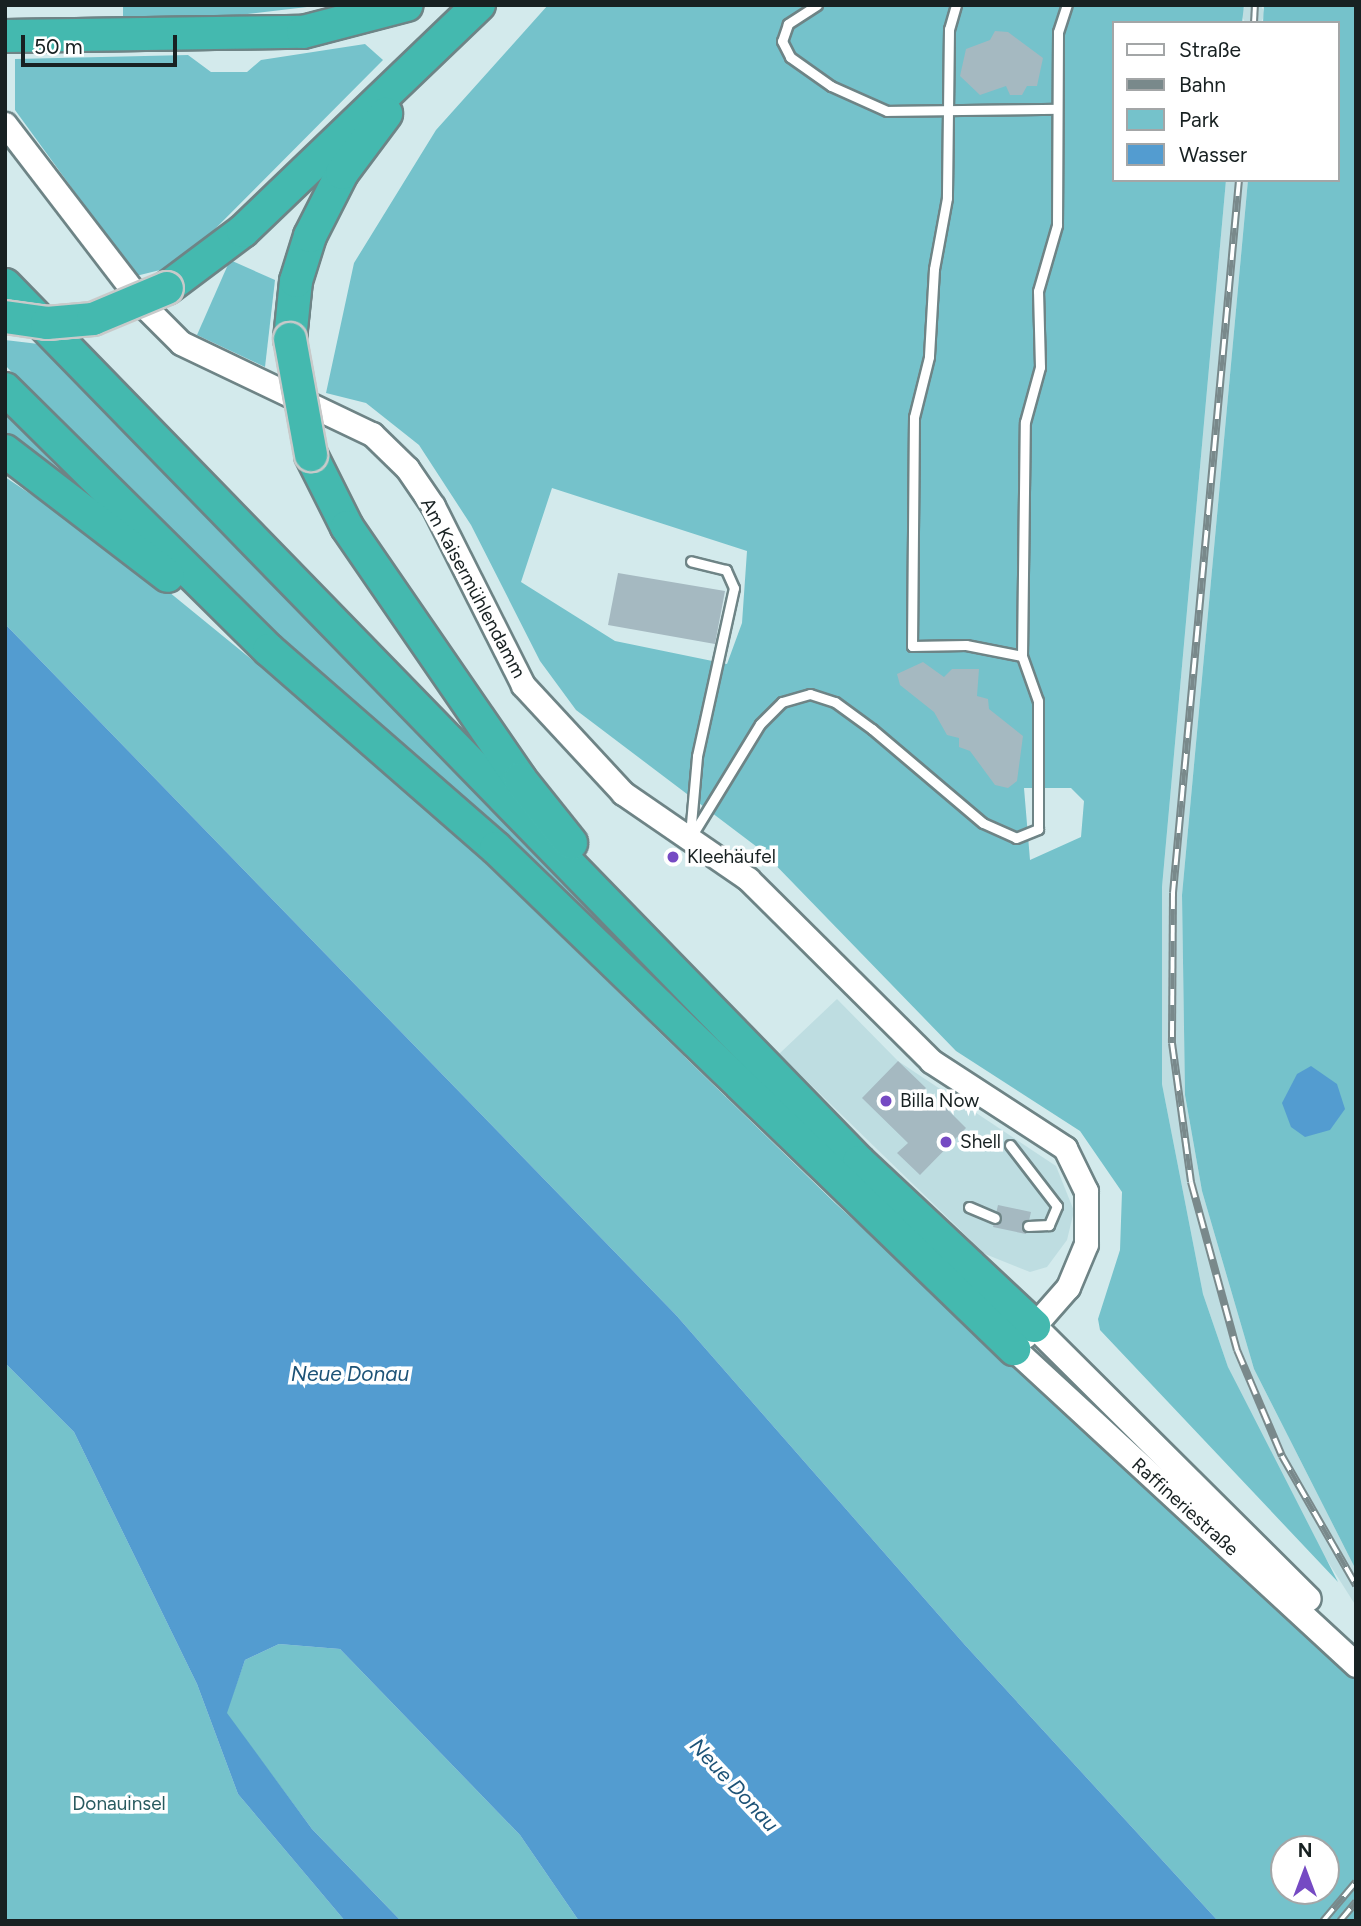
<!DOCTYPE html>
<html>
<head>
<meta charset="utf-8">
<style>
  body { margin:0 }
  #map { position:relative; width:1361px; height:1926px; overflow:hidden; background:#d3eaec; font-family:Figtree,sans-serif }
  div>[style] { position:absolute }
  .built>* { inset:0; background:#bedde1 }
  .round { border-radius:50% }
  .green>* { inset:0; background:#75c2cb }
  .water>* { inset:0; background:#539cd0 }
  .building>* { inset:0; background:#a5b9c1 }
  .roads { filter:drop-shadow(2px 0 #6e8486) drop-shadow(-2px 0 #6e8486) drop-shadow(0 2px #6e8486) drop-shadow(0 -2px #6e8486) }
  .service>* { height:9px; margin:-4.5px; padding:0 4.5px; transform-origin:4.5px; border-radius:4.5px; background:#fff }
  .tertiary>* { height:23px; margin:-11.5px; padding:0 11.5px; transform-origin:11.5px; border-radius:11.5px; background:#fff }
  .secondary>* { height:24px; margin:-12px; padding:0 12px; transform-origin:12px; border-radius:12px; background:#fff }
  .motorway>* { height:32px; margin:-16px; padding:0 16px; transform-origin:16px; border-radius:16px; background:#44b9af }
  .rail>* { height:8px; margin-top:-4px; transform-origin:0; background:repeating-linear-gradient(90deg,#fff 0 16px,#79898b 0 32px); box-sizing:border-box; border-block:2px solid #79898b }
  .bridges { filter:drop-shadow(2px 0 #c8caca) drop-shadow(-2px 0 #c8caca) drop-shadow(0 2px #c8caca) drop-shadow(0 -2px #c8caca) }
  .motorway-bridge>* { height:32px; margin:-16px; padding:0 16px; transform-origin:16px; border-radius:16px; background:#44b9af }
  .dots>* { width:19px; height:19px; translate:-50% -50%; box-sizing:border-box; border:4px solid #fff; border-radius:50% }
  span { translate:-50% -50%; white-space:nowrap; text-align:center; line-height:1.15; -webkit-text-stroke:7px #fff; paint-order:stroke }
  .street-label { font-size:19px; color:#182122 }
  .poi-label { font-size:19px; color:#182122 }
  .left { translate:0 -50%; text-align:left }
  .park-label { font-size:19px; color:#295b60 }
  .water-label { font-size:21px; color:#1d5377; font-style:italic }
  .frame { position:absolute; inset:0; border:7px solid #182122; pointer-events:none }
  .legend { position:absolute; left:1112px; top:21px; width:228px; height:161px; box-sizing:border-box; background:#fff; border:2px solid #a3a6a7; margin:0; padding:9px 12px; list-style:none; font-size:21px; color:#182122 }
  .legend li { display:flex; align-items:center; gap:14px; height:35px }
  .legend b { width:35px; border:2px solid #a3a6a7 }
  .north { position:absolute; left:1270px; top:1835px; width:70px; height:70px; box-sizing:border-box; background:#fff; border:2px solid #a3a6a7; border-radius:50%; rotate:0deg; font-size:19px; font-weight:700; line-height:28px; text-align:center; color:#182122 }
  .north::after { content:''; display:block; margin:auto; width:24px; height:32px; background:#754ac3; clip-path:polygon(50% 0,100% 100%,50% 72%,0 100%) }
  .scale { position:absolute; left:21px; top:35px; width:156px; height:32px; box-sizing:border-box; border:4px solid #182122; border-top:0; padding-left:9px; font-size:21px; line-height:24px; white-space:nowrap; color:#182122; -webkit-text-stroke:5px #fff; paint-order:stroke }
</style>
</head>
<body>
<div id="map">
  <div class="built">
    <div class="round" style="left:1242px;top:3px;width:22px;height:22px"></div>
    <div style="clip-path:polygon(1226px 180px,1248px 180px,1182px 895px,1185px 1095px,1202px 1191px,1254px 1369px,1356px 1570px,1356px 1606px,1304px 1524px,1228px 1367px,1203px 1294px,1162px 1084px,1162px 887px)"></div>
    <div style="clip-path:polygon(837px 999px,898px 1061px,1056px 1166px,1074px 1211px,1067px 1240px,1047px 1267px,1030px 1272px,985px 1254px,779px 1054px)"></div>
  </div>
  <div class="green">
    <div style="clip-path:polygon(324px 5px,197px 20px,123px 19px,123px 6px,131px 5px)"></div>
    <div style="clip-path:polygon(evenodd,548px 5px,1244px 5px,1242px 23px,1114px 23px,1114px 180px,1226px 180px,1162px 887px,1162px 1084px,1203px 1294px,1228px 1367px,1338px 1582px,1100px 1330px,1098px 1319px,1120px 1250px,1122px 1192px,1080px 1131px,956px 1051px,761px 850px,576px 710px,540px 661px,471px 525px,419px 445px,366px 403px,326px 393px,354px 263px,436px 130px,548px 5px,552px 488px,747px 551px,742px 623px,727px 664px,615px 641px,521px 582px,552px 488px,548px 5px,1024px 788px,1071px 788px,1084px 801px,1081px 837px,1030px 860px,1024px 788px)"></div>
    <div style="clip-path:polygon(1264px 5px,1356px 5px,1356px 1570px,1254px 1369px,1202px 1191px,1185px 1095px,1182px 895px,1248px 180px,1338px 180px,1338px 23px,1263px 23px)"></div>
    <div style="clip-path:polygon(365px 44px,383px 60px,207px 237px,172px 267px,136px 276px,15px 110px,15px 59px,188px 55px,211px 72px,247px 72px,261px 60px)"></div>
    <div style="clip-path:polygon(230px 260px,275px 280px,265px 367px,197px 335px)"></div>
    <div style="clip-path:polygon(5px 340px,47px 345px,734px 1059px,488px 821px,188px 557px,5px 365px)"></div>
    <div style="clip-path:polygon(5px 413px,89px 500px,5px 438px)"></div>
    <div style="clip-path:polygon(evenodd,5px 477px,131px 561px,402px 782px,835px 1203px,1356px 1677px,1356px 1921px,1218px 1921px,965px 1645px,676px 1315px,5px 624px,5px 477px,1284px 1849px,1326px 1849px,1326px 1891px,1284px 1891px,1284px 1849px)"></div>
    <div style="clip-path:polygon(5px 1363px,74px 1432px,197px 1684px,238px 1794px,345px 1921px,5px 1921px)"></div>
    <div style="clip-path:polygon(279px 1644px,340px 1649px,520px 1835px,579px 1921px,401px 1921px,312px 1829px,226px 1713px,245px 1660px)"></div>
  </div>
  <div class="water">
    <div style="clip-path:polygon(5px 624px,676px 1315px,965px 1645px,1218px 1921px,579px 1921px,520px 1835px,340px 1649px,279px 1644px,245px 1660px,227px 1713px,312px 1829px,401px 1921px,345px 1921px,238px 1794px,197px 1684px,74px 1432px,5px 1363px)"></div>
    <div style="clip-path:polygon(1311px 1066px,1337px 1084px,1345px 1109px,1330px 1130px,1305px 1137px,1291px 1127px,1282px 1103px,1297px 1074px)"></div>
  </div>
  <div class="building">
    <div style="clip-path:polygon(995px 31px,1008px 32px,1043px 58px,1037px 86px,1027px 86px,1022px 95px,1010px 95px,1006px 86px,980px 95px,960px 76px,966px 49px,990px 40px)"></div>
    <div style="clip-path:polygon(618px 573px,725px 591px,715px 644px,608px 625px)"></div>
    <div style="clip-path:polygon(923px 662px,944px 677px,952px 669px,979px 669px,977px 696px,988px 699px,989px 709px,1023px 736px,1017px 781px,1008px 788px,995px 785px,970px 751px,959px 747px,959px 738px,947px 735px,934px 712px,900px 685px,897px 674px)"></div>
    <div style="clip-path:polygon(898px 1061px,926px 1088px,920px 1094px,938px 1111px,944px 1106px,966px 1128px,920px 1175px,897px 1153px,908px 1143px,862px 1098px)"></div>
    <div style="clip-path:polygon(998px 1205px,1031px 1212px,1026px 1234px,993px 1227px)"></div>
  </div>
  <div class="roads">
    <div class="service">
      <div style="left:817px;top:5px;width:35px;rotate:147deg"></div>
      <div style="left:788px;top:24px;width:18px;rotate:109deg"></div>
      <div style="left:782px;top:41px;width:18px;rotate:63deg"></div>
      <div style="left:790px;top:57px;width:50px;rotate:35.3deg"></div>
      <div style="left:831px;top:86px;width:61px;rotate:24.1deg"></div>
      <div style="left:887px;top:111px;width:170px;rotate:-0.7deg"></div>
      <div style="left:956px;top:5px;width:25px;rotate:106deg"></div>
      <div style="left:949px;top:29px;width:169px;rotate:90.7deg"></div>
      <div style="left:947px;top:198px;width:72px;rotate:100.4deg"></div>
      <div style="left:934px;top:269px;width:88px;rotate:93.3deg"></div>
      <div style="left:929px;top:357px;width:62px;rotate:104deg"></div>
      <div style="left:914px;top:417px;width:229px;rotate:90.5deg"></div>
      <div style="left:912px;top:646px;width:54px;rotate:-1.1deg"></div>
      <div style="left:966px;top:645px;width:57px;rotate:11.1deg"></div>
      <div style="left:690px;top:835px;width:79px;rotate:-84.9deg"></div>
      <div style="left:697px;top:756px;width:172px;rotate:-77.6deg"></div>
      <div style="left:734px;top:588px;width:20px;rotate:-114deg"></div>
      <div style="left:726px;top:570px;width:36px;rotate:-166deg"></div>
      <div style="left:691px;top:837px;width:132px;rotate:-58.6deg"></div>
      <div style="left:760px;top:724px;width:31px;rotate:-45deg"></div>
      <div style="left:782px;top:702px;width:29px;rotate:-16deg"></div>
      <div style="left:810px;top:694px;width:26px;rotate:18deg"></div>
      <div style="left:835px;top:702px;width:46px;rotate:36.1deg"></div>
      <div style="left:872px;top:729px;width:145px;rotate:40.3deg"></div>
      <div style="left:983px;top:823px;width:36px;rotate:24deg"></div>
      <div style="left:1016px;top:838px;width:24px;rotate:-22deg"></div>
      <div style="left:1038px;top:829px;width:128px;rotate:-90deg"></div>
      <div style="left:1038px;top:701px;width:48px;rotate:-109.6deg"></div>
      <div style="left:1022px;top:656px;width:234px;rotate:-89.3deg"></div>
      <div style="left:1025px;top:422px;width:57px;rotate:-74.7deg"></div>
      <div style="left:1040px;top:367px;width:76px;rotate:-91.5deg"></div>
      <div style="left:1038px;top:291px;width:69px;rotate:-73.9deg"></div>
      <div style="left:1057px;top:225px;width:193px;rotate:-89.7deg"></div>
      <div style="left:1058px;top:32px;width:28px;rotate:-72deg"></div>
      <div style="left:1010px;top:1145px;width:77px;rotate:52.4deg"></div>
      <div style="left:1057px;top:1206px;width:21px;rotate:113deg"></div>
      <div style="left:1049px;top:1225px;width:21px;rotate:177deg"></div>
      <div style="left:969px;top:1207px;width:28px;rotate:23deg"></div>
    </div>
    <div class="tertiary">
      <div style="left:5px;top:124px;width:232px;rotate:52.5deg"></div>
      <div style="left:146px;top:308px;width:49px;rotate:45deg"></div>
      <div style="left:181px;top:343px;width:212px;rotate:25.5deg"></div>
      <div style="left:372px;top:434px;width:49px;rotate:44.2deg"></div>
      <div style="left:407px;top:468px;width:46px;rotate:55.6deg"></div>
      <div style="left:433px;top:506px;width:200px;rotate:63.3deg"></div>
      <div style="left:523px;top:685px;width:147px;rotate:47.2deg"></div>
      <div style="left:623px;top:793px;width:152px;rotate:34.5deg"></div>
      <div style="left:748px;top:879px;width:258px;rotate:44.8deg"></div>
      <div style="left:931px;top:1061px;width:160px;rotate:33deg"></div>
      <div style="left:1065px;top:1148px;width:48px;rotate:64deg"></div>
      <div style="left:1086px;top:1191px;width:53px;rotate:90deg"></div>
      <div style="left:1086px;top:1244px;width:47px;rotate:112.7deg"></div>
      <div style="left:1068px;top:1287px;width:65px;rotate:131.3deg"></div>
    </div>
    <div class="secondary">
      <div style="left:1034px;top:1326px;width:387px;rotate:44.8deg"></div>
      <div style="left:1014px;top:1349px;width:466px;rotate:42.7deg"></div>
    </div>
    <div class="motorway">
      <div style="left:5px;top:36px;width:298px;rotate:-0.8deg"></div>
      <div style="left:303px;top:32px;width:107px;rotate:-14.6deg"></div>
      <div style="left:5px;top:285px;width:1224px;rotate:45.76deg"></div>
      <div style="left:859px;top:1162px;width:240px;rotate:43.1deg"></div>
      <div style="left:167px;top:288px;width:95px;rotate:-36.9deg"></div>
      <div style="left:243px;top:231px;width:327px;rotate:-43.8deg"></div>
      <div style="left:290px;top:339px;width:58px;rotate:-84.1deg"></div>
      <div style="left:296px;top:281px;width:47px;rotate:-72.7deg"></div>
      <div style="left:310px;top:236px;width:71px;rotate:-63.1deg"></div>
      <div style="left:342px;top:173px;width:74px;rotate:-53.3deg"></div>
      <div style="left:5px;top:389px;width:371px;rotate:44.7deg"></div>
      <div style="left:269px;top:650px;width:301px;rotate:41.1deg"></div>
      <div style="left:496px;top:848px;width:721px;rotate:44.04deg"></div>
      <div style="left:5px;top:451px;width:205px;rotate:37.5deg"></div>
      <div style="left:311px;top:455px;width:80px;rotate:63.4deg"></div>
      <div style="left:347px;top:527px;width:306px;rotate:55.5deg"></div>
      <div style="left:520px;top:779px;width:82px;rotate:51.4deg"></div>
    </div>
  </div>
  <div class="rail">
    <div style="left:1254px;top:23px;width:18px;rotate:-87deg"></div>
    <div style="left:1239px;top:180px;width:716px;rotate:95.29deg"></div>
    <div style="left:1173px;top:893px;width:150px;rotate:90.4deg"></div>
    <div style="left:1172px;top:1043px;width:140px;rotate:82.2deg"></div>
    <div style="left:1191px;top:1182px;width:174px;rotate:74.7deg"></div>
    <div style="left:1237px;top:1350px;width:115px;rotate:67deg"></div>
    <div style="left:1282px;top:1456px;width:149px;rotate:60.2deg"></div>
    <div style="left:1323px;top:1921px;width:51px;rotate:-49.8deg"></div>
    <div style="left:1340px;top:1921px;width:25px;rotate:-50deg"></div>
  </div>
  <div class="bridges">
    <div class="motorway-bridge">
      <div style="left:5px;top:317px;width:42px;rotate:8.1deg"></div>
      <div style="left:47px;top:323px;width:46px;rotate:-5deg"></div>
      <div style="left:93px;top:319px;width:80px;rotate:-22.7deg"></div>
      <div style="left:290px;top:339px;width:118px;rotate:79.7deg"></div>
    </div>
  </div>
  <div class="dots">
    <div style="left:673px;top:857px;background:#754ac3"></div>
    <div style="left:886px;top:1101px;background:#754ac3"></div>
    <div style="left:946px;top:1142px;background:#754ac3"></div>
  </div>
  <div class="street-label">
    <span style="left:473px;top:588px;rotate:62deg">Am Kaisermühlendamm</span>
    <span style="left:1185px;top:1507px;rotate:42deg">Raffineriestraße</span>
  </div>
  <div class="poi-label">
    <span class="left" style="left:687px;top:857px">Kleehäufel</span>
    <span class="left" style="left:900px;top:1101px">Billa Now</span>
    <span class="left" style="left:960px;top:1142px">Shell</span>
  </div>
  <div class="park-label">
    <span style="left:119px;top:1804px">Donauinsel</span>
  </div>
  <div class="water-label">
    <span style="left:350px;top:1374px">Neue Donau</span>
    <span style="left:734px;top:1785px;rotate:47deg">Neue Donau</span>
  </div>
  <div class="frame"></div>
  <ul class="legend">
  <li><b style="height:9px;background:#fff"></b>Straße</li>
  <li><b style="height:9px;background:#79898b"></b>Bahn</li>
  <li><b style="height:19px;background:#75c2cb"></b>Park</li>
  <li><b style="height:19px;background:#539cd0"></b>Wasser</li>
  </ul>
  <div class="north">N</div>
  <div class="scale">50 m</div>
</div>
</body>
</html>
